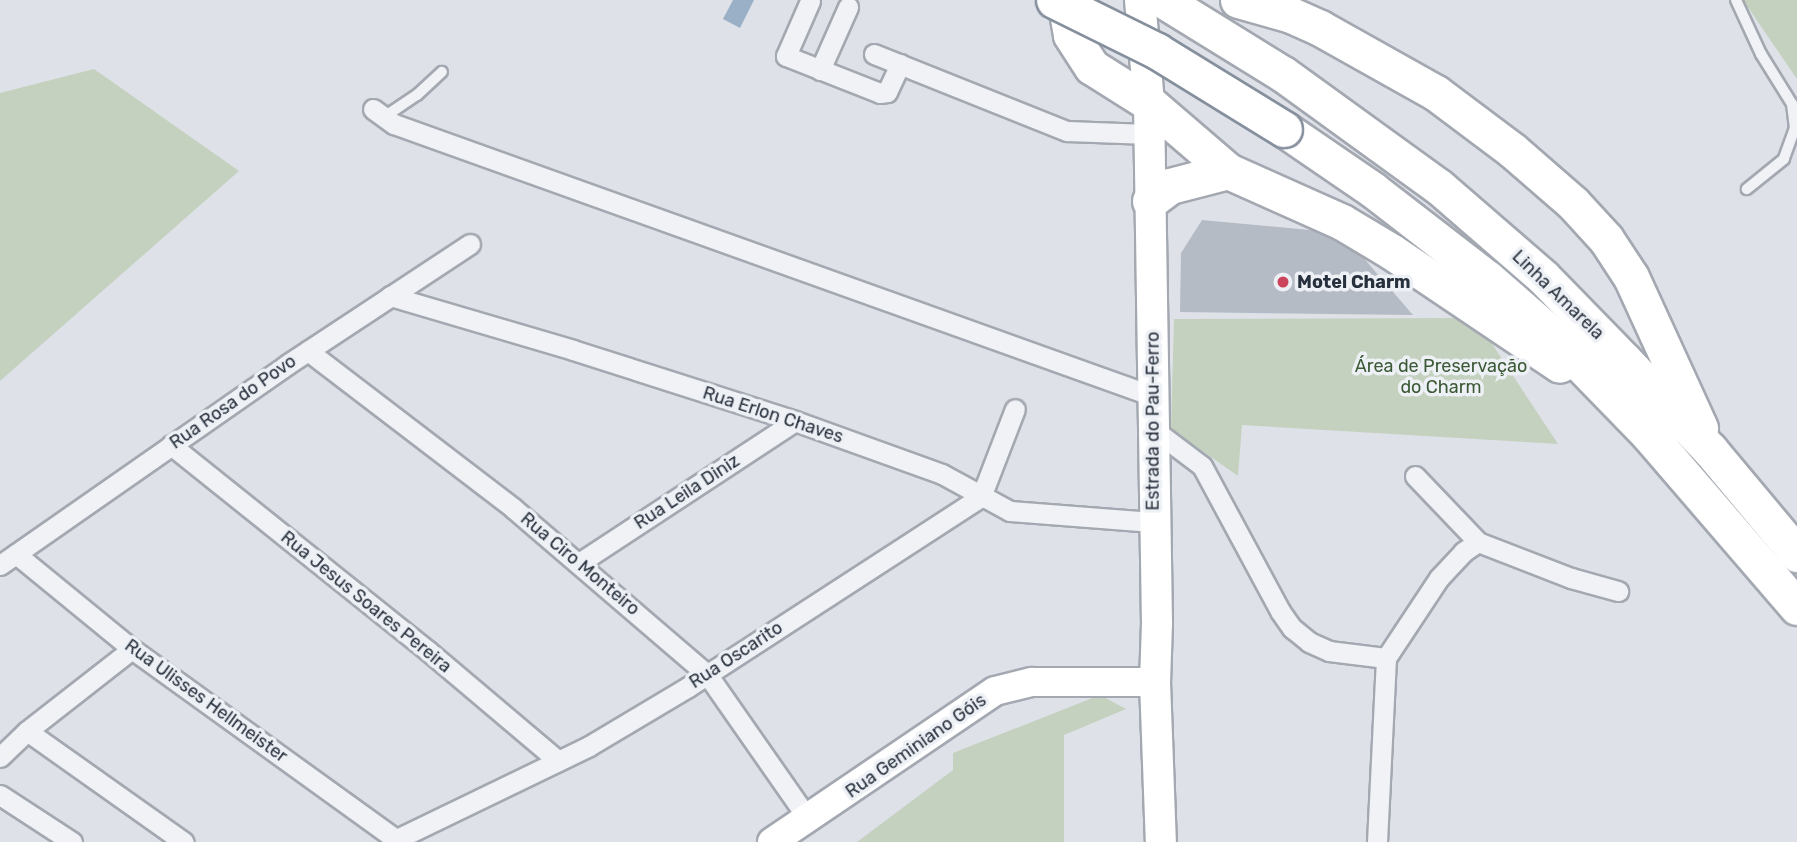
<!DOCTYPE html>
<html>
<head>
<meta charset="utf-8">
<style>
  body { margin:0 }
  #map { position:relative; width:1797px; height:842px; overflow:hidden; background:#dee1e7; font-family:Rubik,sans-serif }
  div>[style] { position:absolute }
  .green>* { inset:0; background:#c4d1bf }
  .water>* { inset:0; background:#99b0c7 }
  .building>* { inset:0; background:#b5bbc4 }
  .roads { filter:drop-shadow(2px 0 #a3a8b1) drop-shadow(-2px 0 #a3a8b1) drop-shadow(0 2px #a3a8b1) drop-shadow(0 -2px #a3a8b1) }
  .lane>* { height:10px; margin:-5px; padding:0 5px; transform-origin:5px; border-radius:5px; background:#f0f2f5 }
  .street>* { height:19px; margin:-9.5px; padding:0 9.5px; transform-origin:9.5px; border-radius:9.5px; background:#f0f2f5 }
  .secondary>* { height:28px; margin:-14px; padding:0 14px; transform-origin:14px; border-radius:14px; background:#fff }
  .primary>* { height:30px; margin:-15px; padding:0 15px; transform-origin:15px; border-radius:15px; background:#fff }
  .highway>* { height:35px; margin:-17.5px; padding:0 17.5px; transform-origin:17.5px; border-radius:17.5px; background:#fff }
  .bridges { filter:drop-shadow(2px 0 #858f9d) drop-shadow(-2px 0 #858f9d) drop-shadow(0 2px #858f9d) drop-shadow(0 -2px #858f9d) }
  .highway-bridge>* { height:35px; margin:-17.5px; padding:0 17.5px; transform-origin:17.5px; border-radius:17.5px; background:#fff }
  .dots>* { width:19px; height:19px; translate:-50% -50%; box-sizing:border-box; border:4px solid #edf0f5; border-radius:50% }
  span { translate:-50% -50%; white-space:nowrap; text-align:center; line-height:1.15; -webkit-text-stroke:7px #edf0f5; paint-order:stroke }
  .poi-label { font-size:18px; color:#27303d; font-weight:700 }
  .left { translate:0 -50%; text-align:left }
  .street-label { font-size:18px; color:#27303d }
  .park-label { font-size:18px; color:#3c5935 }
</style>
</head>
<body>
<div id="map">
  <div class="green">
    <div style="clip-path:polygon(1743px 0,1797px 0,1797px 79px)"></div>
    <div style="clip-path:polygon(94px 69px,239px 171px,0 381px,0 93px)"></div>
    <div style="clip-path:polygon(1475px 318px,1558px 444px,1242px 425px,1238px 476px,1171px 429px,1174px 319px)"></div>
    <div style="clip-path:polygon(1100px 695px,1126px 709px,1064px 735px,1064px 842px,857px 842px,953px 770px,953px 753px)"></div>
  </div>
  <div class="water">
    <div style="clip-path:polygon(733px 0,754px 0,740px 28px,723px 19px)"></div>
  </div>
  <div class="building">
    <div style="clip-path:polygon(1202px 220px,1342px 233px,1413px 315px,1180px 312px,1181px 253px)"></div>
  </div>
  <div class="roads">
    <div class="lane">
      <div style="left:1736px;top:0;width:60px;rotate:65.2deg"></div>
      <div style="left:1761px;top:54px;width:59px;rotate:58.2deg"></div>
      <div style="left:1792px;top:104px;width:24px;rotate:83deg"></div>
      <div style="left:1795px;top:128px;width:33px;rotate:110deg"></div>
      <div style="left:1784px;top:159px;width:48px;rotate:141deg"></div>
      <div style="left:384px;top:117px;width:40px;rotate:-34deg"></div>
      <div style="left:417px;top:95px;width:34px;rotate:-43deg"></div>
    </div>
    <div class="street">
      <div style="left:810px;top:1px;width:60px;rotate:113.6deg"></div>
      <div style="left:786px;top:56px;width:101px;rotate:21.5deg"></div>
      <div style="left:880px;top:93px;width:7px;rotate:-8deg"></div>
      <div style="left:887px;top:92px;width:31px;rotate:-65deg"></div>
      <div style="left:874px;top:54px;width:208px;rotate:21.8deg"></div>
      <div style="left:1067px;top:131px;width:82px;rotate:2.1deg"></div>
      <div style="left:820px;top:70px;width:69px;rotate:-66deg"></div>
      <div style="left:373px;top:109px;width:26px;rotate:36deg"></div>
      <div style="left:394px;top:124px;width:806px;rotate:19.72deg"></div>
      <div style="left:390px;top:296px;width:191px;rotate:16.4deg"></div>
      <div style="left:573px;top:350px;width:233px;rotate:17.7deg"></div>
      <div style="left:795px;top:421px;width:156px;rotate:19.8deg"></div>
      <div style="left:942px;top:474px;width:77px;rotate:28.6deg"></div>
      <div style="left:1010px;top:511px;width:143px;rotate:4.4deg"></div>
      <div style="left:308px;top:351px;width:258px;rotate:37.4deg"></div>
      <div style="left:513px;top:508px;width:255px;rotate:40.6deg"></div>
      <div style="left:707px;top:674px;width:178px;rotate:55.1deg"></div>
      <div style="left:1153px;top:429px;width:61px;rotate:37.1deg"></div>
      <div style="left:1202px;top:466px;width:165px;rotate:61.7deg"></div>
      <div style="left:1280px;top:611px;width:21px;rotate:55deg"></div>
      <div style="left:1292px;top:628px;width:22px;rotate:39deg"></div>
      <div style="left:1309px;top:642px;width:22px;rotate:24deg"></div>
      <div style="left:1329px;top:651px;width:57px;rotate:7deg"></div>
      <div style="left:1386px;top:658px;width:96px;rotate:-56.5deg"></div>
      <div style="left:1439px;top:578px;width:35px;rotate:-47deg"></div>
      <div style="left:1463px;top:552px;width:18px;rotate:-34deg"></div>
      <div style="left:171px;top:445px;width:329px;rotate:38.7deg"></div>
      <div style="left:428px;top:651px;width:170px;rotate:40.2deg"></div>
      <div style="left:1415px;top:476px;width:91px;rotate:46.3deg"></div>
      <div style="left:1478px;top:542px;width:100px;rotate:21.2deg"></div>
      <div style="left:1571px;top:578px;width:49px;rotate:15.5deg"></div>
      <div style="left:16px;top:554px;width:150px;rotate:39.3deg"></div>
      <div style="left:132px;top:649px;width:330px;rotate:35.8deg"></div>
      <div style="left:579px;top:563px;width:258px;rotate:-33.3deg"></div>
      <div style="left:0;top:565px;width:351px;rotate:-34.9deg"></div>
      <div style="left:288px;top:364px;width:218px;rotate:-33.4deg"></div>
      <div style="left:27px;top:731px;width:192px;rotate:35.3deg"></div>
      <div style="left:0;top:757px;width:37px;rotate:-44deg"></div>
      <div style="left:27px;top:731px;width:133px;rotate:-38deg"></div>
      <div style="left:0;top:795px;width:86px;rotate:33.1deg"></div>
      <div style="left:397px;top:839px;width:213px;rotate:-25.8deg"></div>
      <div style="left:589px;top:746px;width:115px;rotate:-30.8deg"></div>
      <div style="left:688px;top:687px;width:349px;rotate:-33deg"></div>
      <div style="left:981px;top:497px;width:94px;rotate:-68.9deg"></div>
      <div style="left:1377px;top:842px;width:184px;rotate:-87.2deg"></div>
    </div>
    <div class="secondary">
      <div style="left:772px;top:842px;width:269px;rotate:-34.1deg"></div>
      <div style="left:995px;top:691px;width:38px;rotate:-14deg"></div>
      <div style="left:1032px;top:682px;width:123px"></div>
    </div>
    <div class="primary">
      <div style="left:1140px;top:0;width:103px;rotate:85deg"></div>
      <div style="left:1149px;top:103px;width:520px;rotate:89.12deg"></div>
      <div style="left:1157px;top:623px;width:59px;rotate:91.9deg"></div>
      <div style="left:1155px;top:682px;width:160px;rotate:87.9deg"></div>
    </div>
    <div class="highway">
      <div style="left:1068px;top:0;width:12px;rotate:95deg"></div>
      <div style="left:1067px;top:12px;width:23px;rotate:80deg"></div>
      <div style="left:1071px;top:35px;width:38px;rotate:57deg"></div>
      <div style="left:1092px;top:67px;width:67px;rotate:32.3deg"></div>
      <div style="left:1149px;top:103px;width:104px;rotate:40.7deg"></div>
      <div style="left:1228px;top:171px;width:125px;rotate:24.1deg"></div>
      <div style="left:1342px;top:222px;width:58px;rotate:31deg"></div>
      <div style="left:1392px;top:252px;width:202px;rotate:33.9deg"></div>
      <div style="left:1163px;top:0;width:141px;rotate:31.7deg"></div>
      <div style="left:1283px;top:74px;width:191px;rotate:35.9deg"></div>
      <div style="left:1438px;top:186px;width:139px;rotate:40.9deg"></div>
      <div style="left:1543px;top:277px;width:117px;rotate:45.7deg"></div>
      <div style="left:1625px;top:361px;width:123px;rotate:46.3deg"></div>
      <div style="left:1710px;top:450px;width:136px;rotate:50.1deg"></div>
      <div style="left:1238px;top:0;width:55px;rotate:15.8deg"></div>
      <div style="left:1291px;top:15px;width:32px;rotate:24deg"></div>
      <div style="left:1320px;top:28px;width:133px;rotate:29.3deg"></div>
      <div style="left:1436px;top:93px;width:95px;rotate:36.9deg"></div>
      <div style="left:1512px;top:150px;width:81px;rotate:41deg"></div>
      <div style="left:1573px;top:203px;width:49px;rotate:47.5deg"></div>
      <div style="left:1606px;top:239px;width:45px;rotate:56.7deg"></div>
      <div style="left:1631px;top:277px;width:166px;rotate:65.4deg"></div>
      <div style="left:1284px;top:129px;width:108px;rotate:34.4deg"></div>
      <div style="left:1373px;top:190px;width:144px;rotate:37.7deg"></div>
      <div style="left:1487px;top:278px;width:82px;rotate:41.1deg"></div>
      <div style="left:1549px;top:332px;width:144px;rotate:45.8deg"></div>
      <div style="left:1649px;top:435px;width:227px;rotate:49.3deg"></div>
      <div style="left:1150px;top:201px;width:25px;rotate:-37deg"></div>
      <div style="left:1170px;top:186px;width:60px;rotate:-14.5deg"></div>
    </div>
  </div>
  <div class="bridges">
    <div class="highway-bridge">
      <div style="left:1054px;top:0;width:115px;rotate:26.3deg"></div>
      <div style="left:1157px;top:51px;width:149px;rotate:31.6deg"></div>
    </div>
  </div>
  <div class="dots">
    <div style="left:1283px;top:282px;background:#cb445b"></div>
  </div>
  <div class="poi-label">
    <span class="left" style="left:1297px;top:282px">Motel Charm</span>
  </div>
  <div class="street-label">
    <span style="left:1558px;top:295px;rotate:44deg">Linha Amarela</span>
    <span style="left:233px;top:402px;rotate:-35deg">Rua Rosa do Povo</span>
    <span style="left:773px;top:415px;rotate:18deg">Rua Erlon Chaves</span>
    <span style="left:1153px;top:421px;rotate:-90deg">Estrada do Pau-Ferro</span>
    <span style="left:687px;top:492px;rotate:-33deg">Rua Leila Diniz</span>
    <span style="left:580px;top:564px;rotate:40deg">Rua Ciro Monteiro</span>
    <span style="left:366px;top:602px;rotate:39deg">Rua Jesus Soares Pereira</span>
    <span style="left:736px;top:655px;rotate:-33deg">Rua Oscarito</span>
    <span style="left:206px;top:701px;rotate:36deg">Rua Ulisses Hellmeister</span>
    <span style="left:916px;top:746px;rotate:-35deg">Rua Geminiano Góis</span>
  </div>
  <div class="park-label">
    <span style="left:1441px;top:377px">Área de Preservação<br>do Charm</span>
  </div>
</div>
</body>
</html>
